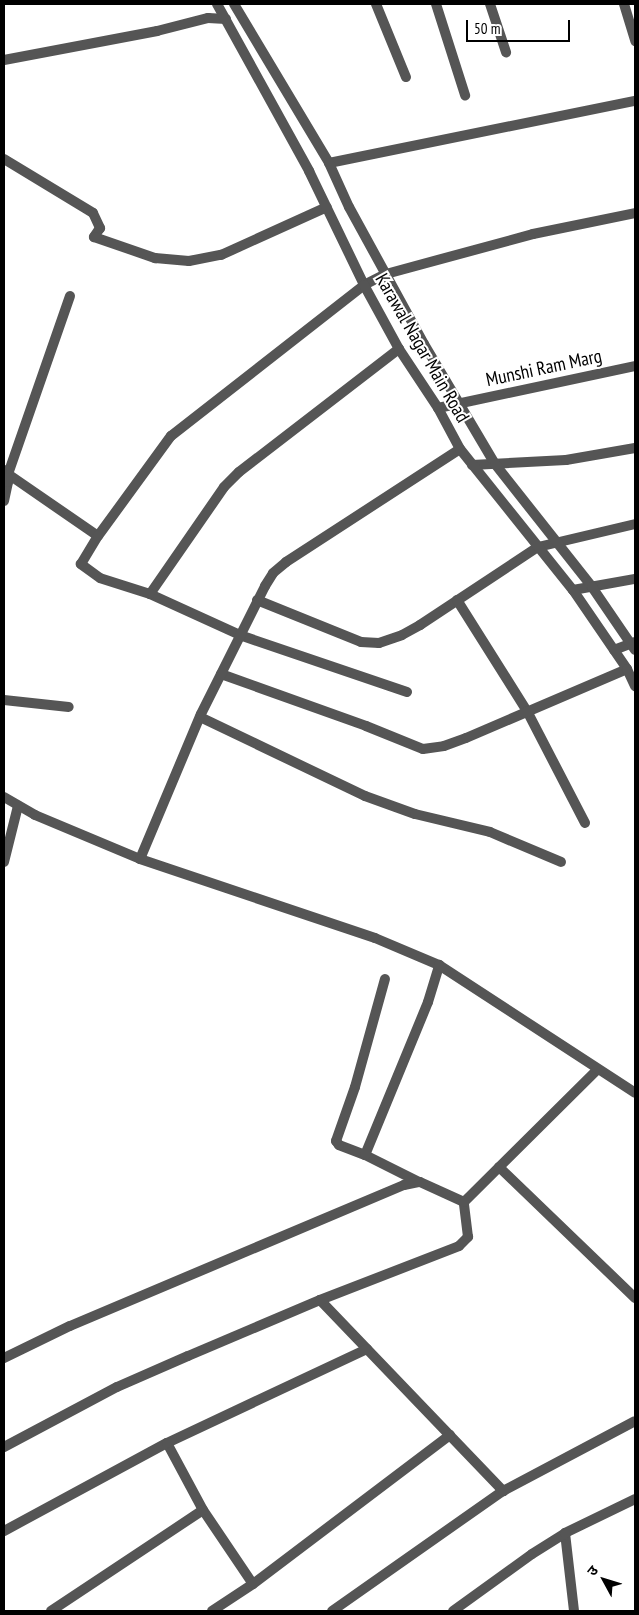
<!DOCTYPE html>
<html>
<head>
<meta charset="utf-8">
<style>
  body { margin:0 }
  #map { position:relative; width:639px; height:1615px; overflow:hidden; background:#fff; font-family:"PT Sans Narrow","Noto Sans Devanagari",sans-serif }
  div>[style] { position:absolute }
  .minor>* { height:10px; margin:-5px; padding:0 5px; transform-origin:5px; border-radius:5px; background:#555 }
  .tertiary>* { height:10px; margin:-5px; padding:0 5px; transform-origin:5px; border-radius:5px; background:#555 }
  span { translate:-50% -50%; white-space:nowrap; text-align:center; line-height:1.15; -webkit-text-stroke:4px #fff; paint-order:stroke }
  .street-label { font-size:19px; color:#000 }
  .frame { position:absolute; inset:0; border:5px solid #000; pointer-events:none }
  .north { position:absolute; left:579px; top:1555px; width:50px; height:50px; -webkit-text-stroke:4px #fff; paint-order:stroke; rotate:309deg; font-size:14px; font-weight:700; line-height:20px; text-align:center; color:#000 }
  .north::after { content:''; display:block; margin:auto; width:18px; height:22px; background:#000; clip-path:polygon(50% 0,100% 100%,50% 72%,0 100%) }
  .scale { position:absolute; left:466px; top:20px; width:104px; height:22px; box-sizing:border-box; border:2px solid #000; border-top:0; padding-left:6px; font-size:15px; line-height:18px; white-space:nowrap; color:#000; -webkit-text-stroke:4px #fff; paint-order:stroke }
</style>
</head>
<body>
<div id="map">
  <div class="minor">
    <div style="left:376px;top:4px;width:79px;rotate:67.7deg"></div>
    <div style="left:436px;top:4px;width:96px;rotate:72.3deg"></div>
    <div style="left:490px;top:4px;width:51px;rotate:71.6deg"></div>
    <div style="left:624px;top:4px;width:39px;rotate:73deg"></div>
    <div style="left:4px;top:60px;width:156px;rotate:-10.7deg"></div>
    <div style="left:157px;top:31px;width:53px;rotate:-14.3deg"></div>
    <div style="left:208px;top:18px;width:18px;rotate:3deg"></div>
    <div style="left:4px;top:159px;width:104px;rotate:31.2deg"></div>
    <div style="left:93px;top:213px;width:17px;rotate:65deg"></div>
    <div style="left:100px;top:228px;width:11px;rotate:124deg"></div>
    <div style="left:94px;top:237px;width:65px;rotate:19deg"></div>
    <div style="left:155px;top:258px;width:34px;rotate:5deg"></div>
    <div style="left:189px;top:261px;width:33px;rotate:-11deg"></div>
    <div style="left:221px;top:255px;width:116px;rotate:-24.4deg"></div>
    <div style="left:329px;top:163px;width:312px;rotate:-11.5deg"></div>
    <div style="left:70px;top:296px;width:188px;rotate:109.2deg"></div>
    <div style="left:8px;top:474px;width:109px;rotate:34.6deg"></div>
    <div style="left:438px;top:408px;width:201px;rotate:-12deg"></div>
    <div style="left:472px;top:465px;width:94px;rotate:-3deg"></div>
    <div style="left:566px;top:460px;width:70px;rotate:-9.9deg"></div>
    <div style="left:4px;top:501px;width:19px;rotate:-78deg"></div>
    <div style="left:8px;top:482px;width:12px;rotate:-99deg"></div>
    <div style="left:573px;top:590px;width:63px;rotate:-10.1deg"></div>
    <div style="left:150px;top:594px;width:130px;rotate:-55.3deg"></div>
    <div style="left:224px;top:487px;width:21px;rotate:-45deg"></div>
    <div style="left:239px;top:472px;width:202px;rotate:-37.6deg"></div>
    <div style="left:257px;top:600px;width:112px;rotate:22deg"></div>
    <div style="left:361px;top:642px;width:18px;rotate:3deg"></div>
    <div style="left:379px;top:643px;width:24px;rotate:-19deg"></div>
    <div style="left:402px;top:635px;width:21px;rotate:-29deg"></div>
    <div style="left:420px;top:625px;width:141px;rotate:-33.5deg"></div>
    <div style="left:538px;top:547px;width:100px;rotate:-13.3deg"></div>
    <div style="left:457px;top:600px;width:131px;rotate:57.8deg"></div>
    <div style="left:527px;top:711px;width:126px;rotate:62.6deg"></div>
    <div style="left:614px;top:650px;width:22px;rotate:-21deg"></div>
    <div style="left:221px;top:674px;width:154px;rotate:19.7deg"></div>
    <div style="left:366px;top:726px;width:61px;rotate:22deg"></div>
    <div style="left:423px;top:749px;width:21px;rotate:-8deg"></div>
    <div style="left:444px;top:746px;width:23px;rotate:-20deg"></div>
    <div style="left:466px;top:738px;width:175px;rotate:-23.2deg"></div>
    <div style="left:407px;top:692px;width:176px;rotate:-161.2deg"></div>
    <div style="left:240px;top:635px;width:99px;rotate:-155.5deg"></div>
    <div style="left:150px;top:594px;width:52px;rotate:-162.3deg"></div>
    <div style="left:100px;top:578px;width:24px;rotate:-144deg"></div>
    <div style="left:81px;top:564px;width:33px;rotate:-59deg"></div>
    <div style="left:98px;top:536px;width:124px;rotate:-53.9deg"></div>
    <div style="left:171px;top:436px;width:245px;rotate:-38deg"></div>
    <div style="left:364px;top:285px;width:25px;rotate:-27deg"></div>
    <div style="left:386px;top:274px;width:152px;rotate:-15.2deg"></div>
    <div style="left:533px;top:234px;width:104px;rotate:-11.6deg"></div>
    <div style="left:4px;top:700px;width:65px;rotate:6.1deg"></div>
    <div style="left:200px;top:717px;width:183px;rotate:25.6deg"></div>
    <div style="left:365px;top:796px;width:53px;rotate:19.8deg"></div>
    <div style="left:415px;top:814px;width:77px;rotate:13.5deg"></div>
    <div style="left:490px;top:832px;width:77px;rotate:22.9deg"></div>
    <div style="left:140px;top:859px;width:157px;rotate:-67.2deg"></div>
    <div style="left:201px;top:714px;width:143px;rotate:-63.4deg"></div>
    <div style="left:265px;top:586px;width:15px;rotate:-58deg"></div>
    <div style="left:273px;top:573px;width:17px;rotate:-40deg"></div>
    <div style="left:286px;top:562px;width:207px;rotate:-33deg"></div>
    <div style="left:4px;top:862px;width:58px;rotate:-76deg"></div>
    <div style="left:365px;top:1155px;width:28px;rotate:-159deg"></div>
    <div style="left:339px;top:1145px;width:5px;rotate:-127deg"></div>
    <div style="left:336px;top:1141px;width:57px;rotate:-70.6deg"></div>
    <div style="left:355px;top:1087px;width:112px;rotate:-74.5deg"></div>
    <div style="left:499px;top:1167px;width:189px;rotate:43.9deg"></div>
    <div style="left:419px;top:1182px;width:60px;rotate:-153.4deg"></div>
    <div style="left:365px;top:1155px;width:165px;rotate:-67.6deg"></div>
    <div style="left:428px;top:1002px;width:39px;rotate:-73deg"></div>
    <div style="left:320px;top:1300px;width:265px;rotate:46.2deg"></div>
    <div style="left:4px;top:1358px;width:73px;rotate:-25.9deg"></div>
    <div style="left:70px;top:1326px;width:363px;rotate:-22.9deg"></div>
    <div style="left:404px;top:1185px;width:16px;rotate:-11deg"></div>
    <div style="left:420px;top:1182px;width:48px;rotate:24.4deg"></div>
    <div style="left:167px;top:1443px;width:76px;rotate:61.8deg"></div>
    <div style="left:203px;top:1510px;width:89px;rotate:56deg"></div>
    <div style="left:4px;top:1447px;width:128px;rotate:-28deg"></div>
    <div style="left:117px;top:1387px;width:77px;rotate:-23.6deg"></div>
    <div style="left:188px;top:1356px;width:143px;rotate:-23deg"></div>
    <div style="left:320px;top:1300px;width:149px;rotate:-21.2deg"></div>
    <div style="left:459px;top:1246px;width:13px;rotate:-45deg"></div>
    <div style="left:468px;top:1237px;width:35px;rotate:-97deg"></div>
    <div style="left:464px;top:1202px;width:187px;rotate:-44.8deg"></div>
    <div style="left:4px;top:1531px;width:185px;rotate:-28.4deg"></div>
    <div style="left:167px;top:1443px;width:221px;rotate:-25.2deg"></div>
    <div style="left:565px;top:1533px;width:79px;rotate:83.4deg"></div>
    <div style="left:51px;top:1611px;width:182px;rotate:-33.6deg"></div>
    <div style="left:212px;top:1611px;width:49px;rotate:-33.4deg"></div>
    <div style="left:253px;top:1584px;width:247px;rotate:-37.1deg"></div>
    <div style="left:332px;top:1611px;width:209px;rotate:-35.1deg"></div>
    <div style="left:503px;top:1491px;width:149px;rotate:-27.9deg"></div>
    <div style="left:453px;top:1611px;width:97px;rotate:-35.8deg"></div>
    <div style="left:532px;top:1554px;width:39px;rotate:-32deg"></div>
    <div style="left:565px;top:1533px;width:78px;rotate:-25.9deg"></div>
  </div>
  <div class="tertiary">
    <div style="left:217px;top:4px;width:191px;rotate:61.1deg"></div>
    <div style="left:309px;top:171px;width:127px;rotate:64.2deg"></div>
    <div style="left:364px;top:285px;width:73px;rotate:61.3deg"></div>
    <div style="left:399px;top:349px;width:71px;rotate:56.5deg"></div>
    <div style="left:438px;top:408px;width:47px;rotate:61.8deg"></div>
    <div style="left:460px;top:449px;width:181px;rotate:51.3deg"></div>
    <div style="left:573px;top:590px;width:96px;rotate:55.6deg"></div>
    <div style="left:627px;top:669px;width:19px;rotate:65deg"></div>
    <div style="left:234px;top:4px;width:185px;rotate:59.1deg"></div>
    <div style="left:329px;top:163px;width:48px;rotate:65.6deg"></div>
    <div style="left:349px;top:207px;width:156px;rotate:61.3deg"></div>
    <div style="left:424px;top:344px;width:139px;rotate:59.4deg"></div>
    <div style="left:495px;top:464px;width:157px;rotate:51.7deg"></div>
    <div style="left:592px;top:587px;width:76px;rotate:55.7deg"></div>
    <div style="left:4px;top:797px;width:36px;rotate:30deg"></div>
    <div style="left:35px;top:815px;width:114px;rotate:22.7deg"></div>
    <div style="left:140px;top:859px;width:248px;rotate:18.6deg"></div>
    <div style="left:375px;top:938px;width:69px;rotate:22.9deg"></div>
    <div style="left:439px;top:965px;width:234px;rotate:33.1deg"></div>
  </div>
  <div class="street-label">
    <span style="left:422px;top:348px;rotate:60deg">Karawal Nagar Main Road</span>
    <span style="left:544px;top:368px;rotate:-12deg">Munshi Ram Marg</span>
  </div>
  <div class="frame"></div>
  <div class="north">उ</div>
  <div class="scale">50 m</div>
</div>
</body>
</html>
